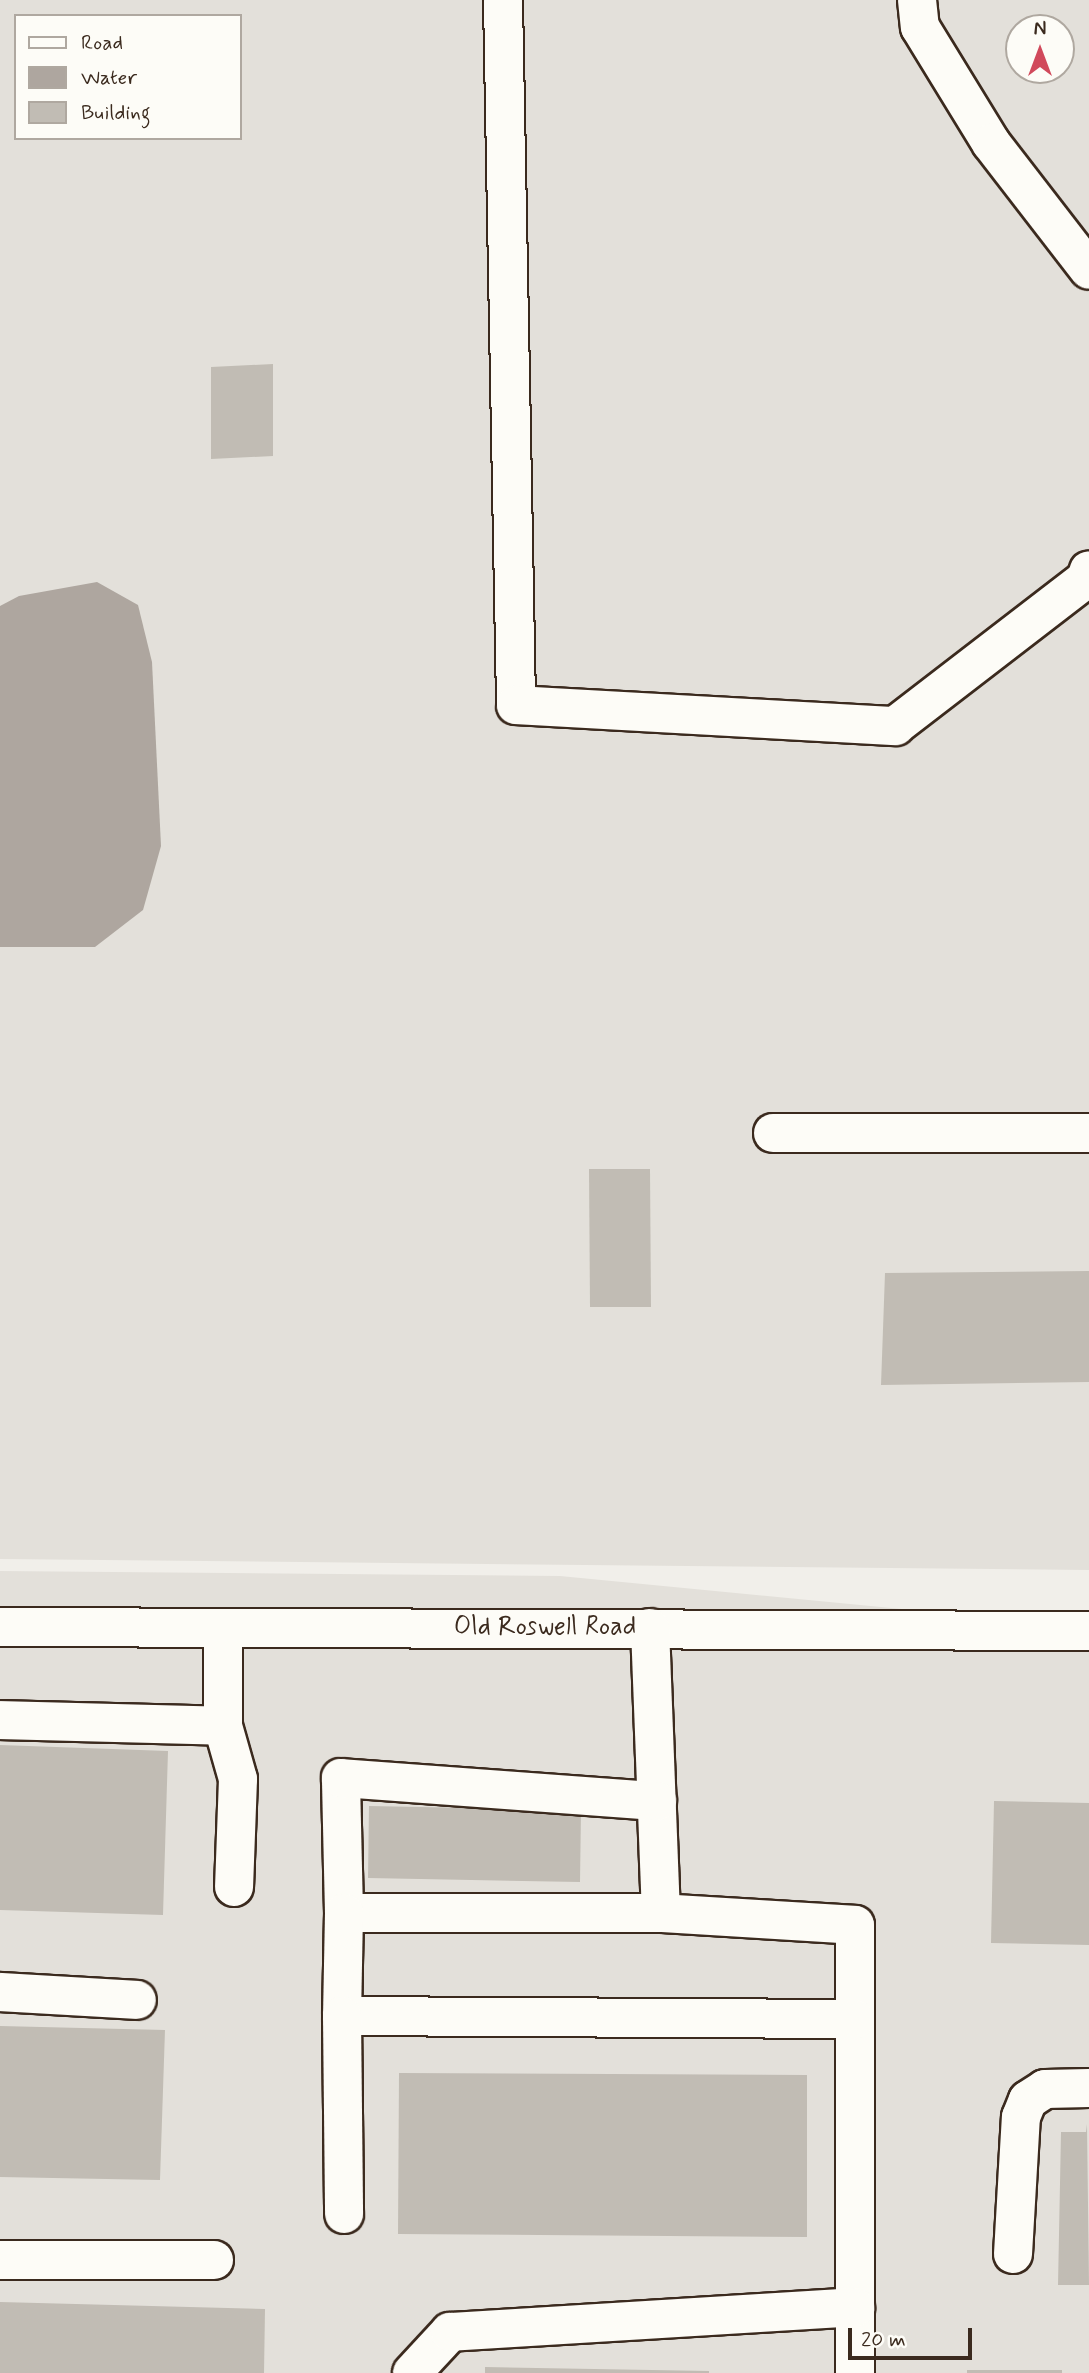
<!DOCTYPE html>
<html>
<head>
<meta charset="utf-8">
<style>
  body { margin:0 }
  #map { position:relative; width:1089px; height:2373px; overflow:hidden; background:#f1efea; font-family:Mynerve,sans-serif }
  div>[style] { position:absolute }
  .built>* { inset:0; background:#e3e0da }
  .water>* { inset:0; background:#aea69f }
  .building>* { inset:0; background:#c1bcb4 }
  .roads { filter:drop-shadow(2px 0 #3b2a1e) drop-shadow(-2px 0 #3b2a1e) drop-shadow(0 2px #3b2a1e) drop-shadow(0 -2px #3b2a1e) }
  .minor>* { height:38px; margin:-19px; padding:0 19px; transform-origin:19px; border-radius:19px; background:#fdfcf7 }
  span { translate:-50% -50%; white-space:nowrap; text-align:center; line-height:1.15; -webkit-text-stroke:5px #fdfcf7; paint-order:stroke }
  .street-label { font-size:26px; color:#3b2a1e }
  .legend { position:absolute; left:14px; top:14px; width:228px; height:126px; box-sizing:border-box; background:#fdfcf7; border:2px solid #afa8a0; margin:0; padding:9px 12px; list-style:none; font-size:21px; color:#3b2a1e }
  .legend li { display:flex; align-items:center; gap:14px; height:35px }
  .legend b { width:35px; border:2px solid #afa8a0 }
  .north { position:absolute; left:1005px; top:14px; width:70px; height:70px; box-sizing:border-box; background:#fdfcf7; border:2px solid #afa8a0; border-radius:50%; rotate:0deg; font-size:19px; font-weight:700; line-height:28px; text-align:center; color:#3b2a1e }
  .north::after { content:''; display:block; margin:auto; width:24px; height:32px; background:#d1495b; clip-path:polygon(50% 0,100% 100%,50% 72%,0 100%) }
  .scale { position:absolute; left:848px; top:2328px; width:124px; height:32px; box-sizing:border-box; border:4px solid #3b2a1e; border-top:0; padding-left:9px; font-size:21px; line-height:24px; white-space:nowrap; color:#3b2a1e; -webkit-text-stroke:5px #fdfcf7; paint-order:stroke }
</style>
</head>
<body>
<div id="map">
  <div class="built">
    <div style="clip-path:polygon(evenodd,0 0,1089px 0,1089px 1570px,0 1559px,0 0,16px 16px,240px 16px,240px 138px,16px 138px,16px 16px,0 0,1019px 28px,1061px 28px,1061px 70px,1019px 70px,1019px 28px)"></div>
    <div style="clip-path:polygon(0 1571px,560px 1576px,1089px 1627px,1089px 2373px,0 2373px)"></div>
  </div>
  <div class="water">
    <div style="clip-path:polygon(97px 582px,138px 605px,152px 662px,161px 846px,143px 910px,95px 947px,0 947px,0 606px,19px 596px)"></div>
  </div>
  <div class="building">
    <div style="clip-path:polygon(273px 364px,273px 456px,211px 459px,211px 367px)"></div>
    <div style="clip-path:polygon(589px 1169px,650px 1169px,651px 1307px,590px 1307px)"></div>
    <div style="clip-path:polygon(1089px 1271px,1089px 1382px,881px 1385px,885px 1273px)"></div>
    <div style="clip-path:polygon(0 1745px,168px 1751px,163px 1915px,0 1910px)"></div>
    <div style="clip-path:polygon(994px 1801px,1089px 1803px,1089px 1945px,991px 1943px)"></div>
    <div style="clip-path:polygon(369px 1806px,581px 1810px,580px 1882px,368px 1878px)"></div>
    <div style="clip-path:polygon(0 2026px,165px 2030px,160px 2180px,0 2177px)"></div>
    <div style="clip-path:polygon(399px 2073px,807px 2075px,807px 2237px,398px 2234px)"></div>
    <div style="clip-path:polygon(1087px 2124px,1089px 2285px,1058px 2285px,1061px 2132px,1086px 2132px)"></div>
    <div style="clip-path:polygon(0 2302px,265px 2309px,264px 2373px,0 2373px)"></div>
    <div style="clip-path:polygon(485px 2367px,709px 2371px,709px 2373px,485px 2373px)"></div>
    <div style="clip-path:polygon(967px 2370px,1062px 2370px,1062px 2373px,967px 2373px)"></div>
  </div>
  <div class="roads">
    <div class="minor">
      <div style="left:503px;top:0;width:705px;rotate:88.94deg"></div>
      <div style="left:516px;top:705px;width:380px;rotate:3.2deg"></div>
      <div style="left:895px;top:726px;width:241px;rotate:-37.6deg"></div>
      <div style="left:1086px;top:579px;width:9px;rotate:-72deg"></div>
      <div style="left:917px;top:0;width:27px;rotate:84deg"></div>
      <div style="left:920px;top:27px;width:136px;rotate:58.5deg"></div>
      <div style="left:991px;top:143px;width:160px;rotate:52.3deg"></div>
      <div style="left:773px;top:1133px;width:316px"></div>
      <div style="left:0;top:1627px;width:1089px;rotate:0.21deg"></div>
      <div style="left:650px;top:1628px;width:285px;rotate:87.8deg"></div>
      <div style="left:661px;top:1913px;width:194px;rotate:3.5deg"></div>
      <div style="left:855px;top:1925px;width:448px;rotate:90deg"></div>
      <div style="left:0;top:1720px;width:223px;rotate:1.5deg"></div>
      <div style="left:223px;top:1726px;width:96px;rotate:-90deg"></div>
      <div style="left:223px;top:1726px;width:55px;rotate:74.2deg"></div>
      <div style="left:238px;top:1779px;width:108px;rotate:92.1deg"></div>
      <div style="left:344px;top:1913px;width:135px;rotate:-91.3deg"></div>
      <div style="left:341px;top:1778px;width:317px;rotate:4.2deg"></div>
      <div style="left:661px;top:1913px;width:317px;rotate:180deg"></div>
      <div style="left:344px;top:1913px;width:103px;rotate:91.1deg"></div>
      <div style="left:342px;top:2016px;width:513px;rotate:0.34deg"></div>
      <div style="left:0;top:1992px;width:137px;rotate:3.3deg"></div>
      <div style="left:342px;top:2016px;width:198px;rotate:89.4deg"></div>
      <div style="left:1013px;top:2254px;width:137px;rotate:-86.7deg"></div>
      <div style="left:1021px;top:2117px;width:18px;rotate:-68deg"></div>
      <div style="left:1028px;top:2100px;width:20px;rotate:-33deg"></div>
      <div style="left:1045px;top:2089px;width:44px;rotate:-1.3deg"></div>
      <div style="left:0;top:2260px;width:214px"></div>
      <div style="left:412px;top:2373px;width:56px;rotate:-47.2deg"></div>
      <div style="left:450px;top:2332px;width:406px;rotate:-3.5deg"></div>
    </div>
  </div>
  <div class="street-label">
    <span style="left:545px;top:1628px">Old Roswell Road</span>
  </div>
  <ul class="legend">
  <li><b style="height:9px;background:#fdfcf7"></b>Road</li>
  <li><b style="height:19px;background:#aea69f"></b>Water</li>
  <li><b style="height:19px;background:#c1bcb4"></b>Building</li>
  </ul>
  <div class="north">N</div>
  <div class="scale">20 m</div>
</div>
</body>
</html>
